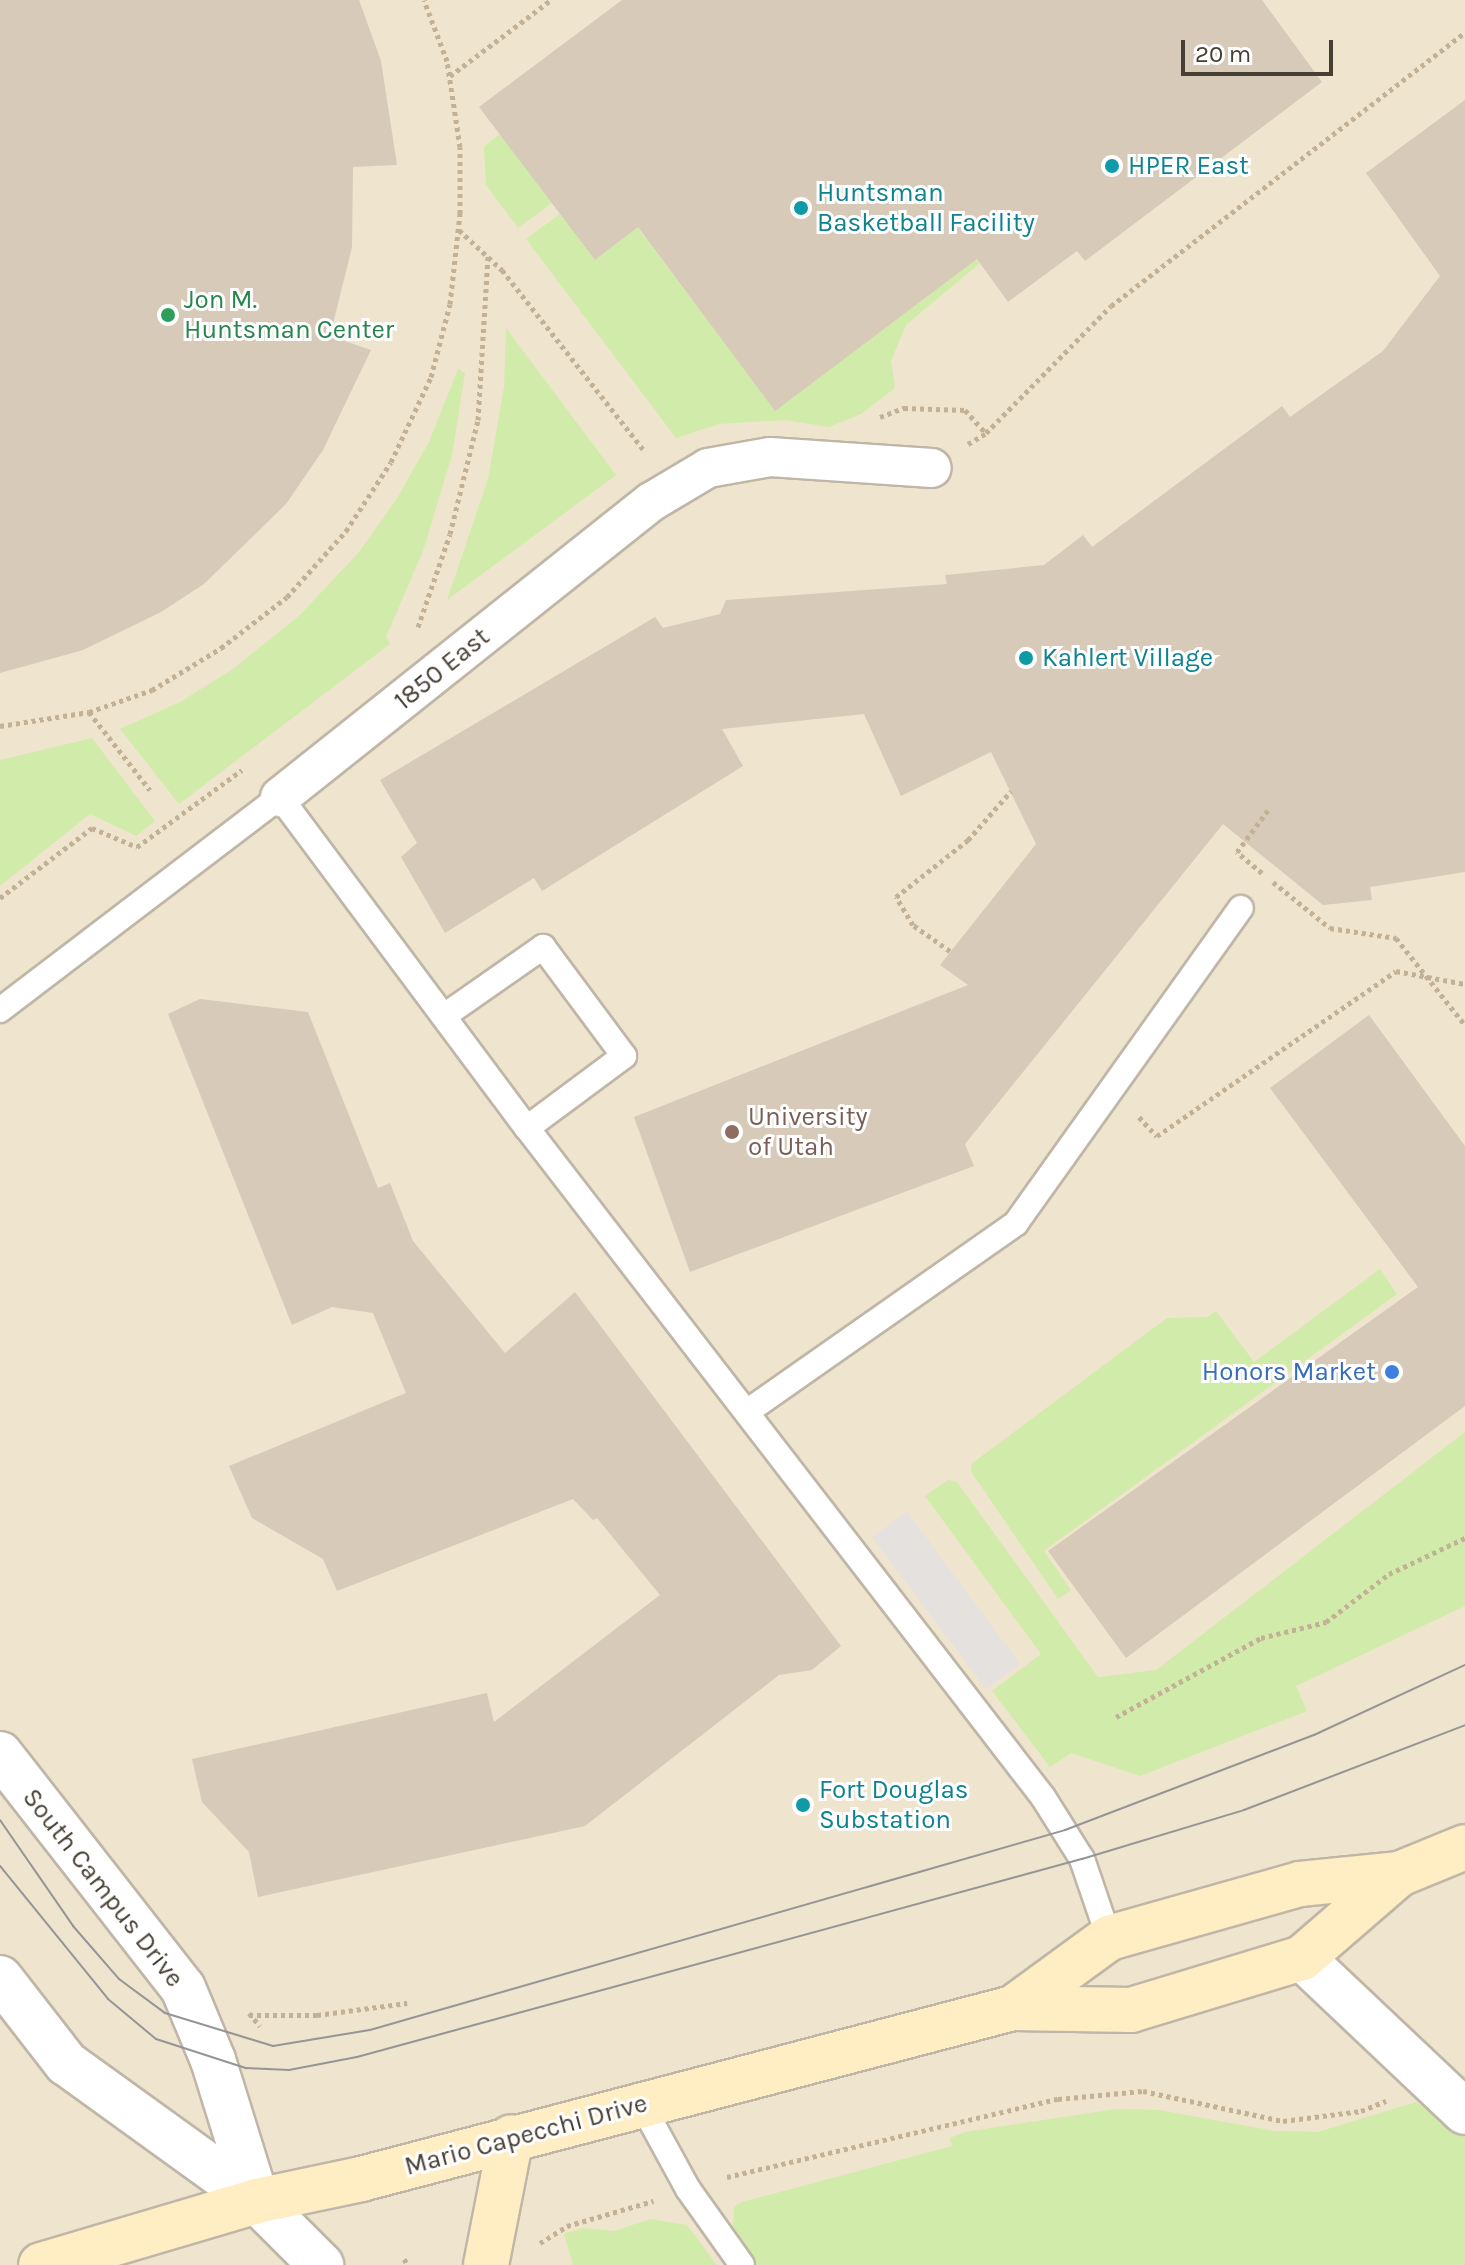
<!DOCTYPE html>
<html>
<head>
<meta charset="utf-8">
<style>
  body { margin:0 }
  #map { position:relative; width:1465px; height:2265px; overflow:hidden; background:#f4efe5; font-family:Karla,sans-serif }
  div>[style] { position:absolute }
  .education>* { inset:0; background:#efe4cd }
  .green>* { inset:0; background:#d1ecaa }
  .parking>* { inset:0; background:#e4e1de }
  .building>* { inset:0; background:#d7cab9 }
  .path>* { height:5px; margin-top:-2.5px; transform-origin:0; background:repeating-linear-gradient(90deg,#c3b196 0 4px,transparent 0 8px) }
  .roads { filter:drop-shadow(2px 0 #c0b6a7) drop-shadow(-2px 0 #c0b6a7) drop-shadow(0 2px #c0b6a7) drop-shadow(0 -2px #c0b6a7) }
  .service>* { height:24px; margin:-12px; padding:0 12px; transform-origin:12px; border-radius:12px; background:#fff }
  .pedestrian>* { height:38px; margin:-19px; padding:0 19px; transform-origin:19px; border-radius:19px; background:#fff }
  .minor>* { height:44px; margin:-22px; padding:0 22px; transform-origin:22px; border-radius:22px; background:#fff }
  .tertiary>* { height:44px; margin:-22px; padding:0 22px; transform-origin:22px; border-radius:22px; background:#fff }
  .secondary>* { height:44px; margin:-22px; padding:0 22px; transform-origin:22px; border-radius:22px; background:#ffeec4 }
  .tram>* { height:2px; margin:-1px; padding:0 1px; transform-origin:1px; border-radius:1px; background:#959595 }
  .dots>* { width:22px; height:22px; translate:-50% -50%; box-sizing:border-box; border:4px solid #fff; border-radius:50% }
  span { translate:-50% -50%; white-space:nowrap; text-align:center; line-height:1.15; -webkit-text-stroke:6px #fff; paint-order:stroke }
  .culture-label { font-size:26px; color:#0d838f }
  .left { translate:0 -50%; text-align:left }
  .leisure-label { font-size:26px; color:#27864d }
  .street-label { font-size:26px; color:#473f34 }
  .education-label { font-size:26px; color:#785e54 }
  .shop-label { font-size:26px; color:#366cbe }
  .right { translate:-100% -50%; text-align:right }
  .scale { position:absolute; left:1181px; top:40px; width:152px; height:36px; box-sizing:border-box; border:4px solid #473f34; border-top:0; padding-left:10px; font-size:24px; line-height:28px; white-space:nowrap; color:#473f34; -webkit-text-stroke:6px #fff; paint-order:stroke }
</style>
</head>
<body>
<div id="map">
  <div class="education">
    <div style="clip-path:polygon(0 0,1465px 0,1465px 2265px,0 2265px)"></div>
  </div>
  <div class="green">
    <div style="clip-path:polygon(500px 134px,552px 203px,518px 228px,486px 185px,484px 147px)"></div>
    <div style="clip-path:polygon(560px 214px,595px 260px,621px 240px,632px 220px,775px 410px,976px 259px,980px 263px,906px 325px,891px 361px,895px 388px,861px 414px,829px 427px,786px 420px,719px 424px,676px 438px,526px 239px)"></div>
    <div style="clip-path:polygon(506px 328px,616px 475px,447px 600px,488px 479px,504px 387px)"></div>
    <div style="clip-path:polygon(458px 369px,465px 373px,452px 455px,423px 551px,386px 637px,390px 644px,179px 804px,120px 729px,180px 702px,233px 669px,301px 614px,359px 552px,396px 500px,429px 442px)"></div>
    <div style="clip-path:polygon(92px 738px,155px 821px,136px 836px,90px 814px,0 886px,0 760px)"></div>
    <div style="clip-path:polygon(1380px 1269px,1397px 1294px,1044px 1551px,1071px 1590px,1058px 1599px,972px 1473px,971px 1464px,1167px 1318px,1207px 1317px,1216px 1311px,1254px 1362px)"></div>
    <div style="clip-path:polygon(1465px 1432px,1465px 1606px,1296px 1686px,1307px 1711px,1140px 1776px,1071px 1753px,1050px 1767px,992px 1691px,1041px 1654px,925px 1496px,948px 1480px,957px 1482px,1098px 1677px,1156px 1670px)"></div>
    <div style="clip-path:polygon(1416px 2102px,1465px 2138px,1465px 2265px,753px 2265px,733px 2227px,734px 2207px,742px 2202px,952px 2146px,950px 2138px,965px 2132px,1115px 2109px,1159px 2110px,1275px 2131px,1318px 2132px)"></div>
    <div style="clip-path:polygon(650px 2219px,687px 2225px,717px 2265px,573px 2265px,564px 2234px,583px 2228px,614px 2231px)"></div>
  </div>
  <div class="parking">
    <div style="clip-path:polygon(907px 1512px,1020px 1664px,986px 1689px,872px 1537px)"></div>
  </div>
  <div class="building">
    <div style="clip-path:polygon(0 0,359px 0,381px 61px,397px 165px,353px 167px,352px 247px,330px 336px,371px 350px,323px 450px,286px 504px,204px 584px,161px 612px,83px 650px,0 673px)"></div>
    <div style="clip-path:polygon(622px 0,1262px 0,1322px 82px,1085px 261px,1077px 251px,1008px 302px,977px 259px,775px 411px,638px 227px,595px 260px,479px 107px)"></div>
    <div style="clip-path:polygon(1465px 100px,1465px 872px,1370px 887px,1372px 900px,1323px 905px,1223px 824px,965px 1144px,974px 1166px,690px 1272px,634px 1117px,968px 985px,940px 965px,1036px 844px,991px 752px,901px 796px,864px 714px,722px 729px,743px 766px,542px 891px,534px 878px,445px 933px,401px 857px,417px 843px,380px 780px,655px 617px,663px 628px,720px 614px,726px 600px,947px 584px,945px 575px,1044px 565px,1083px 535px,1092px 547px,1282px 406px,1290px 417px,1383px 351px,1440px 276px,1366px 173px)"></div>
    <div style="clip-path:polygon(200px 999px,308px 1012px,378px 1188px,390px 1183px,413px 1241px,505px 1353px,575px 1292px,841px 1646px,812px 1670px,779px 1675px,585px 1826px,258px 1897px,249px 1852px,202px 1802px,192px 1759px,487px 1693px,494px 1722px,660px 1595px,597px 1518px,593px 1520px,573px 1499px,337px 1591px,323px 1559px,252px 1518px,229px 1466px,406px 1393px,373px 1313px,332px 1307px,292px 1325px,168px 1014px)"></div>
    <div style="clip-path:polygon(1369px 1015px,1465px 1146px,1465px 1406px,1126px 1658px,1048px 1551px,1418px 1287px,1270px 1088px)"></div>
  </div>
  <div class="path">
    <div style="left:450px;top:76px;width:126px;rotate:-37deg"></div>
    <div style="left:459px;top:230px;width:59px;rotate:42.9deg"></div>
    <div style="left:502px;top:270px;width:231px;rotate:51.8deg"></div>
    <div style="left:880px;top:417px;width:26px;rotate:-21deg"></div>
    <div style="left:904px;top:408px;width:61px;rotate:1.9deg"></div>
    <div style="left:965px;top:410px;width:31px;rotate:48deg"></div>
    <div style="left:968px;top:444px;width:21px;rotate:-31deg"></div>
    <div style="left:986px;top:433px;width:178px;rotate:-45.5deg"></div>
    <div style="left:1111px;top:306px;width:448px;rotate:-37.7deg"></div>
    <div style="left:418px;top:627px;width:98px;rotate:-71deg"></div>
    <div style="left:450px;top:534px;width:117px;rotate:-76.2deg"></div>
    <div style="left:478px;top:420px;width:164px;rotate:-86.5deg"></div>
    <div style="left:89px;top:712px;width:99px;rotate:52deg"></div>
    <div style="left:0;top:726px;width:90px;rotate:-8.9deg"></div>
    <div style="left:89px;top:712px;width:67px;rotate:-19.2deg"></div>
    <div style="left:152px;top:690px;width:81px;rotate:-31.3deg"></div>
    <div style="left:221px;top:648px;width:83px;rotate:-37.7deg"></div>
    <div style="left:287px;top:597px;width:89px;rotate:-48.2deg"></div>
    <div style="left:346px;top:531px;width:82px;rotate:-56.9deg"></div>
    <div style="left:391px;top:462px;width:94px;rotate:-64.8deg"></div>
    <div style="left:431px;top:377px;width:75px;rotate:-75.4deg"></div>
    <div style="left:450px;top:304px;width:92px;rotate:-83.7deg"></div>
    <div style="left:460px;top:213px;width:66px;rotate:-90deg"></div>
    <div style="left:460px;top:147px;width:87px;rotate:-98.6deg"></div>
    <div style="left:447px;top:61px;width:65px;rotate:-110.7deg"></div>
    <div style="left:1262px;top:873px;width:33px;rotate:-140deg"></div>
    <div style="left:1237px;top:852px;width:52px;rotate:-53.6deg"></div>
    <div style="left:1273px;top:882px;width:73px;rotate:38.9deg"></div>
    <div style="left:1330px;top:928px;width:67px;rotate:8.6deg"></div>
    <div style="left:1396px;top:938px;width:111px;rotate:51.6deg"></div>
    <div style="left:0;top:898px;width:116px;rotate:-37.3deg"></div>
    <div style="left:92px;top:828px;width:49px;rotate:22.9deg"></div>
    <div style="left:137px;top:847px;width:130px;rotate:-36.3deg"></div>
    <div style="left:950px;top:951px;width:45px;rotate:-144.9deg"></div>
    <div style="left:913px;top:925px;width:33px;rotate:-121deg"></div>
    <div style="left:896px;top:897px;width:92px;rotate:-38.4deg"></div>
    <div style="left:968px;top:840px;width:65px;rotate:-48.7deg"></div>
    <div style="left:1139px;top:1117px;width:26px;rotate:47deg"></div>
    <div style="left:1157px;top:1136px;width:290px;rotate:-34.6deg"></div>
    <div style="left:1396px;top:971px;width:70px;rotate:10.7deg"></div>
    <div style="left:1116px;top:1717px;width:165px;rotate:-28.6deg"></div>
    <div style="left:1261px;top:1638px;width:67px;rotate:-13.8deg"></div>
    <div style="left:1326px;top:1622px;width:79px;rotate:-37.3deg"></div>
    <div style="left:1389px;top:1574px;width:84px;rotate:-25.3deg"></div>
    <div style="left:249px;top:2013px;width:17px;rotate:50deg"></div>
    <div style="left:249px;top:2015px;width:68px"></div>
    <div style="left:317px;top:2015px;width:91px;rotate:-7.6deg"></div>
    <div style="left:727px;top:2177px;width:340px;rotate:-13.3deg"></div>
    <div style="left:1058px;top:2099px;width:85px;rotate:-5.4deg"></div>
    <div style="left:1143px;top:2091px;width:143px;rotate:12.1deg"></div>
    <div style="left:1283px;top:2121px;width:79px;rotate:-7.3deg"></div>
    <div style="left:1361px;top:2111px;width:27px;rotate:-22deg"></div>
    <div style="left:540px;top:2243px;width:32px;rotate:-32deg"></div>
    <div style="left:567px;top:2226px;width:90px;rotate:-16.2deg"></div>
    <div style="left:404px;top:2259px;width:7px;rotate:56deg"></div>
  </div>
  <div class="roads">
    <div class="service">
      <div style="left:0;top:1010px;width:352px;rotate:-37.3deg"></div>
      <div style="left:280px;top:797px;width:413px;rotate:53.3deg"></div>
      <div style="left:527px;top:1128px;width:845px;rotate:52.36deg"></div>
      <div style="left:1043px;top:1797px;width:73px;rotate:57.8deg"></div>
      <div style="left:1082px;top:1859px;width:83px;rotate:71.1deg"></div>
      <div style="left:444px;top:1016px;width:121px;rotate:-34.9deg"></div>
      <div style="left:543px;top:947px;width:136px;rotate:53.4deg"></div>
      <div style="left:624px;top:1056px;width:121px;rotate:143.4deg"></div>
      <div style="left:748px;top:1411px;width:327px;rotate:-35deg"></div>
      <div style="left:1016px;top:1223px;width:387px;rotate:-54.5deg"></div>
      <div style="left:642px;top:2105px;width:96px;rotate:61.3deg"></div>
      <div style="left:688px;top:2189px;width:93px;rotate:54.6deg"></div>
    </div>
    <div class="pedestrian">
      <div style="left:280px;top:797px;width:474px;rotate:-38.5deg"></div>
      <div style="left:651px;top:502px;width:66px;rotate:-30.8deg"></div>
      <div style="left:708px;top:468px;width:63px;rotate:-10.1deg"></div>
      <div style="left:770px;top:457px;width:162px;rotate:3.9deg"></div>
    </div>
    <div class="minor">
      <div style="left:1302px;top:1958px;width:224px;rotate:43.4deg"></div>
      <div style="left:257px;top:2201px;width:91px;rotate:45deg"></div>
    </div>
    <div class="tertiary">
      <div style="left:0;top:1754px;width:297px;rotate:52deg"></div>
      <div style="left:183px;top:1988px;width:78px;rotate:67.4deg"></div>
      <div style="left:213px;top:2060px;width:148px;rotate:72.7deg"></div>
      <div style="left:0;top:1978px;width:108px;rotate:52.2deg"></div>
      <div style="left:66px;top:2063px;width:236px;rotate:35.8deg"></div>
    </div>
    <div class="secondary">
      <div style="left:1013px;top:2008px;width:119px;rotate:-36.1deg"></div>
      <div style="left:1109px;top:1938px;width:198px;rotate:-15.8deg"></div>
      <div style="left:1300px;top:1884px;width:100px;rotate:-5.8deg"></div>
      <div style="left:1399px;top:1874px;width:71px;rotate:-22.2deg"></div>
      <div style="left:41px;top:2265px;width:225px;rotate:-16.5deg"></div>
      <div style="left:257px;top:2201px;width:106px;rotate:-11.9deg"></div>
      <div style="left:361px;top:2179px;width:674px;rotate:-14.7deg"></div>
      <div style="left:1013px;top:2008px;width:118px;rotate:1deg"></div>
      <div style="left:1131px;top:2010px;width:179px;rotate:-16.9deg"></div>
      <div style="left:1302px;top:1958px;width:128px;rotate:-40.9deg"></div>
      <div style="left:486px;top:2265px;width:130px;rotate:-78.9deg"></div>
    </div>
  </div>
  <div class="tram">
    <div style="left:0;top:1820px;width:129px;rotate:55.4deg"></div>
    <div style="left:73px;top:1926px;width:70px;rotate:49deg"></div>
    <div style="left:119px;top:1979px;width:57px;rotate:36.5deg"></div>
    <div style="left:165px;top:2013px;width:113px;rotate:17deg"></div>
    <div style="left:273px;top:2046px;width:98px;rotate:-9.4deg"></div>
    <div style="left:370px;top:2030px;width:723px;rotate:-16.05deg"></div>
    <div style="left:1065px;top:1830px;width:267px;rotate:-20.9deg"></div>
    <div style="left:1314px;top:1735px;width:166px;rotate:-24.9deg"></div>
    <div style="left:0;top:1866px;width:171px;rotate:50.9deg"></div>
    <div style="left:108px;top:1999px;width:62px;rotate:39.8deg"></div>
    <div style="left:156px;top:2039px;width:95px;rotate:17.9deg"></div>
    <div style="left:246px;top:2068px;width:43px;rotate:2.7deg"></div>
    <div style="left:289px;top:2070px;width:69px;rotate:-10.8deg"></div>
    <div style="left:357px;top:2057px;width:752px;rotate:-15.28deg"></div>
    <div style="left:1082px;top:1859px;width:169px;rotate:-16.8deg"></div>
    <div style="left:1244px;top:1810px;width:237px;rotate:-21deg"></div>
  </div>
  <div class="dots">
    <div style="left:1112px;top:166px;background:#0f9aa8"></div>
    <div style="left:801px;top:208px;background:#0f9aa8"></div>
    <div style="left:168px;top:315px;background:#2e9e5b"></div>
    <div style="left:1026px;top:658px;background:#0f9aa8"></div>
    <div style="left:732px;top:1132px;background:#8d6e63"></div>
    <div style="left:1392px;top:1372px;background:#3f7fe0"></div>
    <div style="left:803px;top:1805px;background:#0f9aa8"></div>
  </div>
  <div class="culture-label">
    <span class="left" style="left:1128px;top:166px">HPER East</span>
    <span class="left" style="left:817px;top:208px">Huntsman<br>Basketball Facility</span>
    <span class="left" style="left:1042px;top:658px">Kahlert Village</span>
    <span class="left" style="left:819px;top:1805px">Fort Douglas<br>Substation</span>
  </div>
  <div class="leisure-label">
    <span class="left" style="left:184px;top:315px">Jon M.<br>Huntsman Center</span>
  </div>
  <div class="street-label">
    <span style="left:442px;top:669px;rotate:-39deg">1850 East</span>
    <span style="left:103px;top:1888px;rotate:52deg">South Campus Drive</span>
    <span style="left:526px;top:2135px;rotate:-15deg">Mario Capecchi Drive</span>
  </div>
  <div class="education-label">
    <span class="left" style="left:748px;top:1132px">University<br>of Utah</span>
  </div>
  <div class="shop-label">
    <span class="right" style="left:1376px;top:1372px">Honors Market</span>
  </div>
  <div class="scale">20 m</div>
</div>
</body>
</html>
